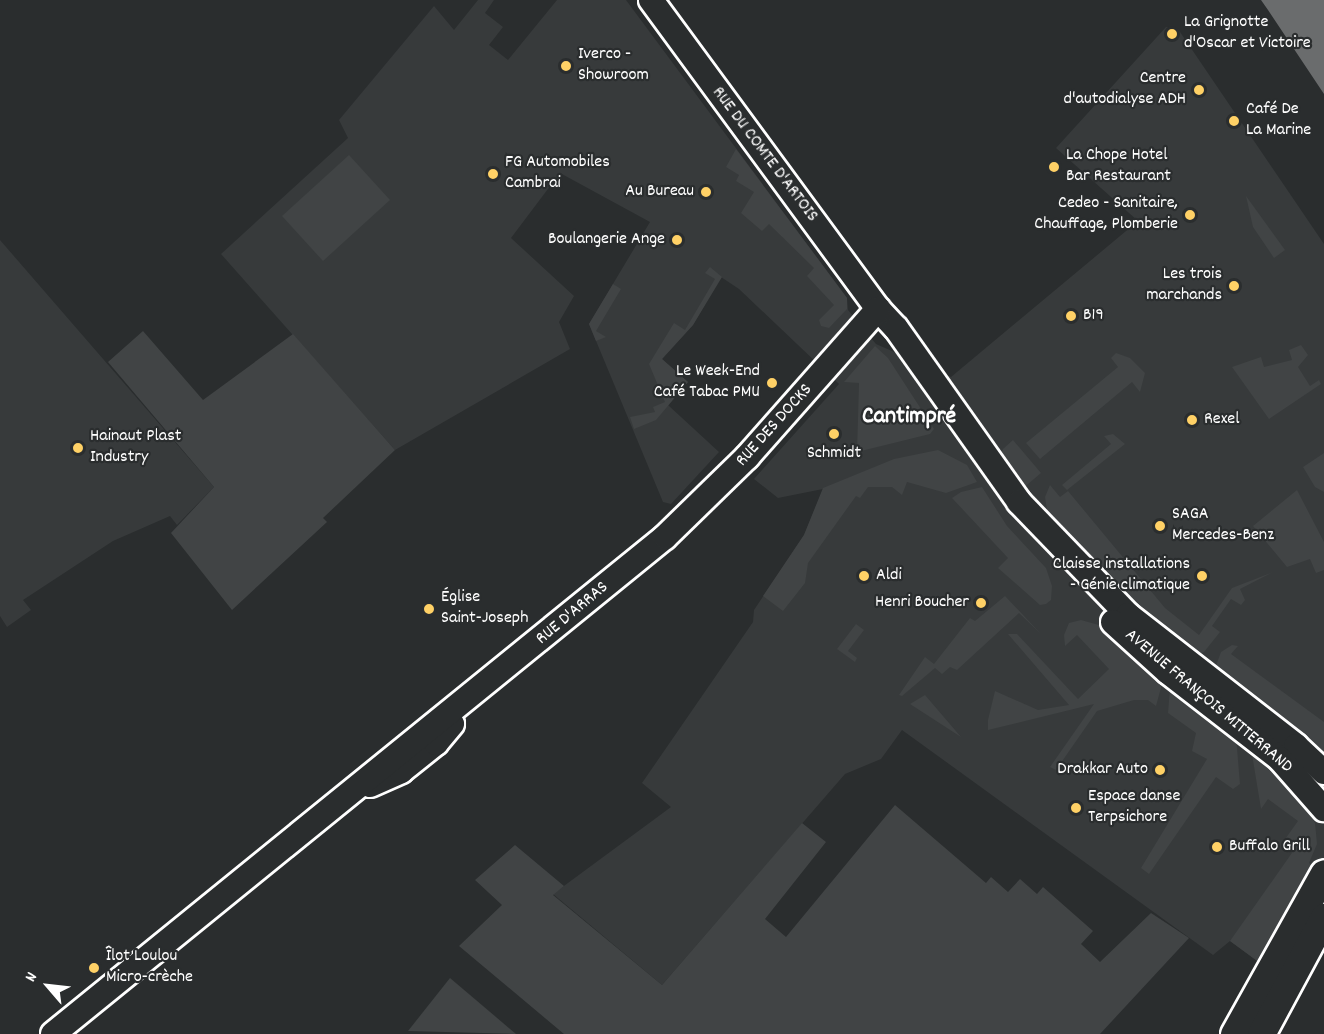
<!DOCTYPE html>
<html>
<head>
<meta charset="utf-8">
<style>
  body { margin:0 }
  #map { position:relative; width:1324px; height:1034px; overflow:hidden; background:#2a2d2e; font-family:Dekko,sans-serif }
  div>[style] { position:absolute }
  .built>* { inset:0; background:#373a3b }
  .green>* { inset:0; background:#414445 }
  .water>* { inset:0; background:#6a6c6d }
  .roads { filter:drop-shadow(2px 0 #fff) drop-shadow(-2px 0 #fff) drop-shadow(0 2px #fff) drop-shadow(0 -2px #fff) }
  .secondary>* { height:24px; margin:-12px; padding:0 12px; transform-origin:12px; border-radius:12px; background:#2a2d2e }
  .primary>* { height:27px; margin:-13.5px; padding:0 13.5px; transform-origin:13.5px; border-radius:13.5px; background:#2a2d2e }
  .dots>* { width:16px; height:16px; translate:-50% -50%; box-sizing:border-box; border:3px solid #2a2d2e; border-radius:50% }
  span { translate:-50% -50%; white-space:nowrap; text-align:center; line-height:1.15; -webkit-text-stroke:4.5px #2a2d2e; paint-order:stroke }
  .poi-label { font-size:18px; color:#fff }
  .left { translate:0 -50%; text-align:left }
  .right { translate:-100% -50%; text-align:right }
  .street-label { font-size:18px; color:#fff }
  .district-label { font-size:24px; color:#fff; font-weight:700 }
  .north { position:absolute; left:18px; top:956px; width:60px; height:60px; -webkit-text-stroke:4px #2a2d2e; paint-order:stroke; rotate:298deg; font-size:16px; font-weight:700; line-height:24px; text-align:center; color:#fff }
  .north::after { content:''; display:block; margin:auto; width:21px; height:27px; background:#fff; clip-path:polygon(50% 0,100% 100%,50% 72%,0 100%) }
</style>
</head>
<body>
<div id="map">
  <div class="built">
    <div style="clip-path:polygon(478px 0,494px 0,485px 13px,503px 27px,489px 45px,508px 60px,557px 0,626px 0,847px 298px,848px 310px,876px 344px,951px 377px,1138px 221px,1056px 148px,1166px 27px,1178px 29px,1324px 244px,1324px 875px,1264px 966px,1230px 941px,1213px 955px,902px 730px,881px 759px,845px 774px,662px 985px,553px 894px,671px 807px,642px 783px,753px 622px,754px 610px,804px 535px,823px 489px,778px 498px,754px 479px,839px 384px,739px 289px,721px 277px,693px 325px,662px 359px,688px 382px,668px 405px,719px 452px,671px 504px,663px 502px,589px 324px,650px 222px,560px 173px,511px 238px,574px 296px,559px 322px,570px 349px,395px 450px,221px 254px,348px 138px,339px 120px,434px 6px,454px 30px)"></div>
    <div style="clip-path:polygon(0 240px,214px 487px,177px 525px,170px 516px,113px 541px,23px 600px,31px 610px,7px 627px,0 616px)"></div>
  </div>
  <div class="green">
    <div style="clip-path:polygon(736px 149px,847px 298px,847px 309px,829px 328px,821px 326px,819px 320px,834px 305px,807px 276px,814px 268px,769px 224px,762px 231px,741px 213px,754px 192px,736px 181px,739px 175px,726px 167px)"></div>
    <div style="clip-path:polygon(349px 155px,390px 200px,323px 261px,282px 216px)"></div>
    <div style="clip-path:polygon(1246px 196px,1285px 250px,1274px 258px,1253px 227px)"></div>
    <div style="clip-path:polygon(710px 267px,722px 277px,693px 325px,662px 359px,688px 382px,656px 420px,634px 429px,630px 417px,655px 412px,653px 407px,665px 402px,649px 364px,674px 323px,685px 330px,715px 279px,705px 273px)"></div>
    <div style="clip-path:polygon(613px 284px,621px 289px,596px 331px,606px 337px,596px 341px,589px 324px)"></div>
    <div style="clip-path:polygon(143px 331px,203px 400px,293px 334px,395px 450px,323px 518px,327px 522px,232px 610px,171px 533px,214px 487px,108px 362px)"></div>
    <div style="clip-path:polygon(1301px 345px,1308px 355px,1298px 367px,1310px 386px,1319px 380px,1321px 384px,1269px 419px,1232px 367px,1261px 357px,1264px 367px,1292px 360px,1289px 350px)"></div>
    <div style="clip-path:polygon(875px 346px,888px 358px,934px 429px,930px 434px,857px 452px,859px 383px,844px 382px)"></div>
    <div style="clip-path:polygon(1116px 353px,1130px 358px,1145px 373px,1140px 392px,1132px 382px,1040px 459px,1026px 443px,1118px 367px,1111px 358px)"></div>
    <div style="clip-path:polygon(1113px 434px,1125px 444px,1067px 490px,1062px 485px,1111px 444px,1104px 436px)"></div>
    <div style="clip-path:polygon(1013px 440px,1041px 473px,1021px 490px,998px 460px,1003px 449px)"></div>
    <div style="clip-path:polygon(938px 450px,967px 465px,977px 482px,946px 493px,907px 482px,902px 495px,892px 487px,868px 487px,860px 498px,856px 496px,808px 563px,805px 583px,783px 611px,763px 596px,804px 535px,823px 488px,894px 459px)"></div>
    <div style="clip-path:polygon(1324px 453px,1324px 492px,1315px 487px,1303px 467px)"></div>
    <div style="clip-path:polygon(1050px 485px,1060px 497px,1068px 491px,1165px 608px,1199px 635px,1232px 588px,1273px 572px,1240px 589px,1245px 600px,1241px 605px,1231px 599px,1212px 626px,1220px 632px,1204px 652px,1195px 656px,1127px 603px,1049px 523px,1045px 497px)"></div>
    <div style="clip-path:polygon(982px 487px,1007px 526px,1046px 568px,1052px 586px,1051px 600px,1046px 604px,1040px 605px,998px 568px,1008px 558px,952px 498px,961px 492px)"></div>
    <div style="clip-path:polygon(1297px 490px,1324px 542px,1324px 570px,1316px 573px,1310px 559px,1287px 567px,1253px 526px)"></div>
    <div style="clip-path:polygon(1005px 596px,1041px 634px,1019px 613px,957px 670px,950px 667px,942px 674px,935px 668px,902px 696px,899px 695px,925px 657px,934px 664px,970px 618px,975px 621px)"></div>
    <div style="clip-path:polygon(1081px 620px,1113px 629px,1162px 684px,1156px 706px,1148px 700px,1134px 700px,1097px 711px,1056px 770px,1050px 767px,1094px 704px,988px 730px,988px 720px,995px 691px,1038px 710px,1069px 705px,1008px 634px,1017px 634px,1078px 699px,1109px 669px,1077px 635px,1065px 646px,1064px 635px,1069px 623px)"></div>
    <div style="clip-path:polygon(856px 624px,864px 630px,848px 651px,857px 658px,855px 662px,837px 649px)"></div>
    <div style="clip-path:polygon(1232px 645px,1238px 646px,1231px 654px,1324px 722px,1324px 759px,1214px 671px,1221px 652px)"></div>
    <div style="clip-path:polygon(1170px 688px,1236px 736px,1240px 784px,1233px 789px,1216px 777px,1149px 874px,1141px 868px,1207px 759px,1192px 751px,1196px 733px,1168px 713px)"></div>
    <div style="clip-path:polygon(925px 695px,961px 737px,910px 704px)"></div>
    <div style="clip-path:polygon(1251px 748px,1285px 773px,1315px 823px,1316px 833px,1317px 844px,1309px 863px,1313px 866px,1264px 966px,1230px 941px,1294px 850px,1283px 842px,1298px 821px,1268px 799px,1261px 809px)"></div>
    <div style="clip-path:polygon(895px 805px,986px 883px,991px 877px,1008px 892px,1020px 879px,1037px 894px,1043px 887px,1093px 931px,1081px 944px,1100px 962px,1151px 913px,1189px 938px,1100px 1034px,564px 1034px,459px 946px,502px 905px,475px 880px,515px 845px,564px 886px,553px 895px,662px 985px,802px 823px,826px 842px,765px 919px,786px 937px)"></div>
    <div style="clip-path:polygon(450px 978px,516px 1034px,408px 1031px)"></div>
  </div>
  <div class="water">
    <div style="clip-path:polygon(1261px 0,1324px 0,1324px 94px,1268px 10px)"></div>
  </div>
  <div class="roads">
    <div class="secondary">
      <div style="left:651px;top:0;width:383px;rotate:53.7deg"></div>
      <div style="left:878px;top:309px;width:26px;rotate:47deg"></div>
      <div style="left:896px;top:328px;width:213px;rotate:54.7deg"></div>
      <div style="left:1019px;top:502px;width:157px;rotate:46deg"></div>
      <div style="left:1128px;top:615px;width:213px;rotate:37.9deg"></div>
      <div style="left:1296px;top:746px;width:38px;rotate:43deg"></div>
      <div style="left:1113px;top:622px;width:74px;rotate:42.3deg"></div>
      <div style="left:1168px;top:672px;width:142px;rotate:37.8deg"></div>
      <div style="left:1280px;top:759px;width:67px;rotate:48.7deg"></div>
      <div style="left:370px;top:785px;width:34px;rotate:-24deg"></div>
      <div style="left:401px;top:771px;width:45px;rotate:-38.7deg"></div>
      <div style="left:436px;top:743px;width:25px;rotate:-50deg"></div>
      <div style="left:53px;top:1034px;width:788px;rotate:-39.08deg"></div>
      <div style="left:665px;top:537px;width:115px;rotate:-44.3deg"></div>
      <div style="left:747px;top:457px;width:198px;rotate:-48.5deg"></div>
    </div>
    <div class="primary">
      <div style="left:1234px;top:1034px;width:184px;rotate:-60.8deg"></div>
      <div style="left:1261px;top:1034px;width:133px;rotate:-61.7deg"></div>
    </div>
  </div>
  <div class="dots">
    <div style="left:1172px;top:34px;background:#ffd166"></div>
    <div style="left:566px;top:66px;background:#ffd166"></div>
    <div style="left:1199px;top:90px;background:#ffd166"></div>
    <div style="left:1234px;top:121px;background:#ffd166"></div>
    <div style="left:1054px;top:167px;background:#ffd166"></div>
    <div style="left:493px;top:174px;background:#ffd166"></div>
    <div style="left:706px;top:192px;background:#ffd166"></div>
    <div style="left:1190px;top:215px;background:#ffd166"></div>
    <div style="left:677px;top:240px;background:#ffd166"></div>
    <div style="left:1234px;top:286px;background:#ffd166"></div>
    <div style="left:1071px;top:316px;background:#ffd166"></div>
    <div style="left:772px;top:383px;background:#ffd166"></div>
    <div style="left:1192px;top:420px;background:#ffd166"></div>
    <div style="left:834px;top:434px;background:#ffd166"></div>
    <div style="left:78px;top:448px;background:#ffd166"></div>
    <div style="left:1160px;top:526px;background:#ffd166"></div>
    <div style="left:864px;top:576px;background:#ffd166"></div>
    <div style="left:1202px;top:576px;background:#ffd166"></div>
    <div style="left:981px;top:603px;background:#ffd166"></div>
    <div style="left:429px;top:609px;background:#ffd166"></div>
    <div style="left:1160px;top:770px;background:#ffd166"></div>
    <div style="left:1076px;top:808px;background:#ffd166"></div>
    <div style="left:1217px;top:847px;background:#ffd166"></div>
    <div style="left:94px;top:968px;background:#ffd166"></div>
  </div>
  <div class="poi-label">
    <span class="left" style="left:1184px;top:34px">La Grignotte<br>d'Oscar et Victoire</span>
    <span class="left" style="left:578px;top:66px">Iverco -<br>Showroom</span>
    <span class="right" style="left:1186px;top:90px">Centre<br>d'autodialyse ADH</span>
    <span class="left" style="left:1246px;top:121px">Café De<br>La Marine</span>
    <span class="left" style="left:1066px;top:167px">La Chope Hotel<br>Bar Restaurant</span>
    <span class="left" style="left:505px;top:174px">FG Automobiles<br>Cambrai</span>
    <span class="right" style="left:694px;top:192px">Au Bureau</span>
    <span class="right" style="left:1178px;top:215px">Cedeo - Sanitaire,<br>Chauffage, Plomberie</span>
    <span class="right" style="left:665px;top:240px">Boulangerie Ange</span>
    <span class="right" style="left:1222px;top:286px">Les trois<br>marchands</span>
    <span class="left" style="left:1083px;top:316px">B19</span>
    <span class="right" style="left:760px;top:383px">Le Week-End<br>Café Tabac PMU</span>
    <span class="left" style="left:1204px;top:420px">Rexel</span>
    <span class="left" style="left:90px;top:448px">Hainaut Plast<br>Industry</span>
    <span style="left:834px;top:454px">Schmidt</span>
    <span class="left" style="left:1172px;top:526px">SAGA<br>Mercedes-Benz</span>
    <span class="right" style="left:1190px;top:576px">Claisse installations<br>- Génie climatique</span>
    <span class="left" style="left:876px;top:576px">Aldi</span>
    <span class="left" style="left:441px;top:609px">Église<br>Saint-Joseph</span>
    <span class="right" style="left:969px;top:603px">Henri Boucher</span>
    <span class="right" style="left:1148px;top:770px">Drakkar Auto</span>
    <span class="left" style="left:1088px;top:808px">Espace danse<br>Terpsichore</span>
    <span class="left" style="left:1229px;top:847px">Buffalo Grill</span>
    <span class="left" style="left:106px;top:968px">Îlot Loulou<br>Micro-crèche</span>
  </div>
  <div class="street-label">
    <span style="left:764px;top:155px;rotate:53deg">RUE DU COMTE D'ARTOIS</span>
    <span style="left:775px;top:426px;rotate:-48deg">RUE DES DOCKS</span>
    <span style="left:573px;top:614px;rotate:-40deg">RUE D'ARRAS</span>
    <span style="left:1208px;top:702px;rotate:40deg">AVENUE FRANÇOIS MITTERRAND</span>
  </div>
  <div class="district-label">
    <span style="left:909px;top:418px">Cantimpré</span>
  </div>
  <div class="north">N</div>
</div>
</body>
</html>
